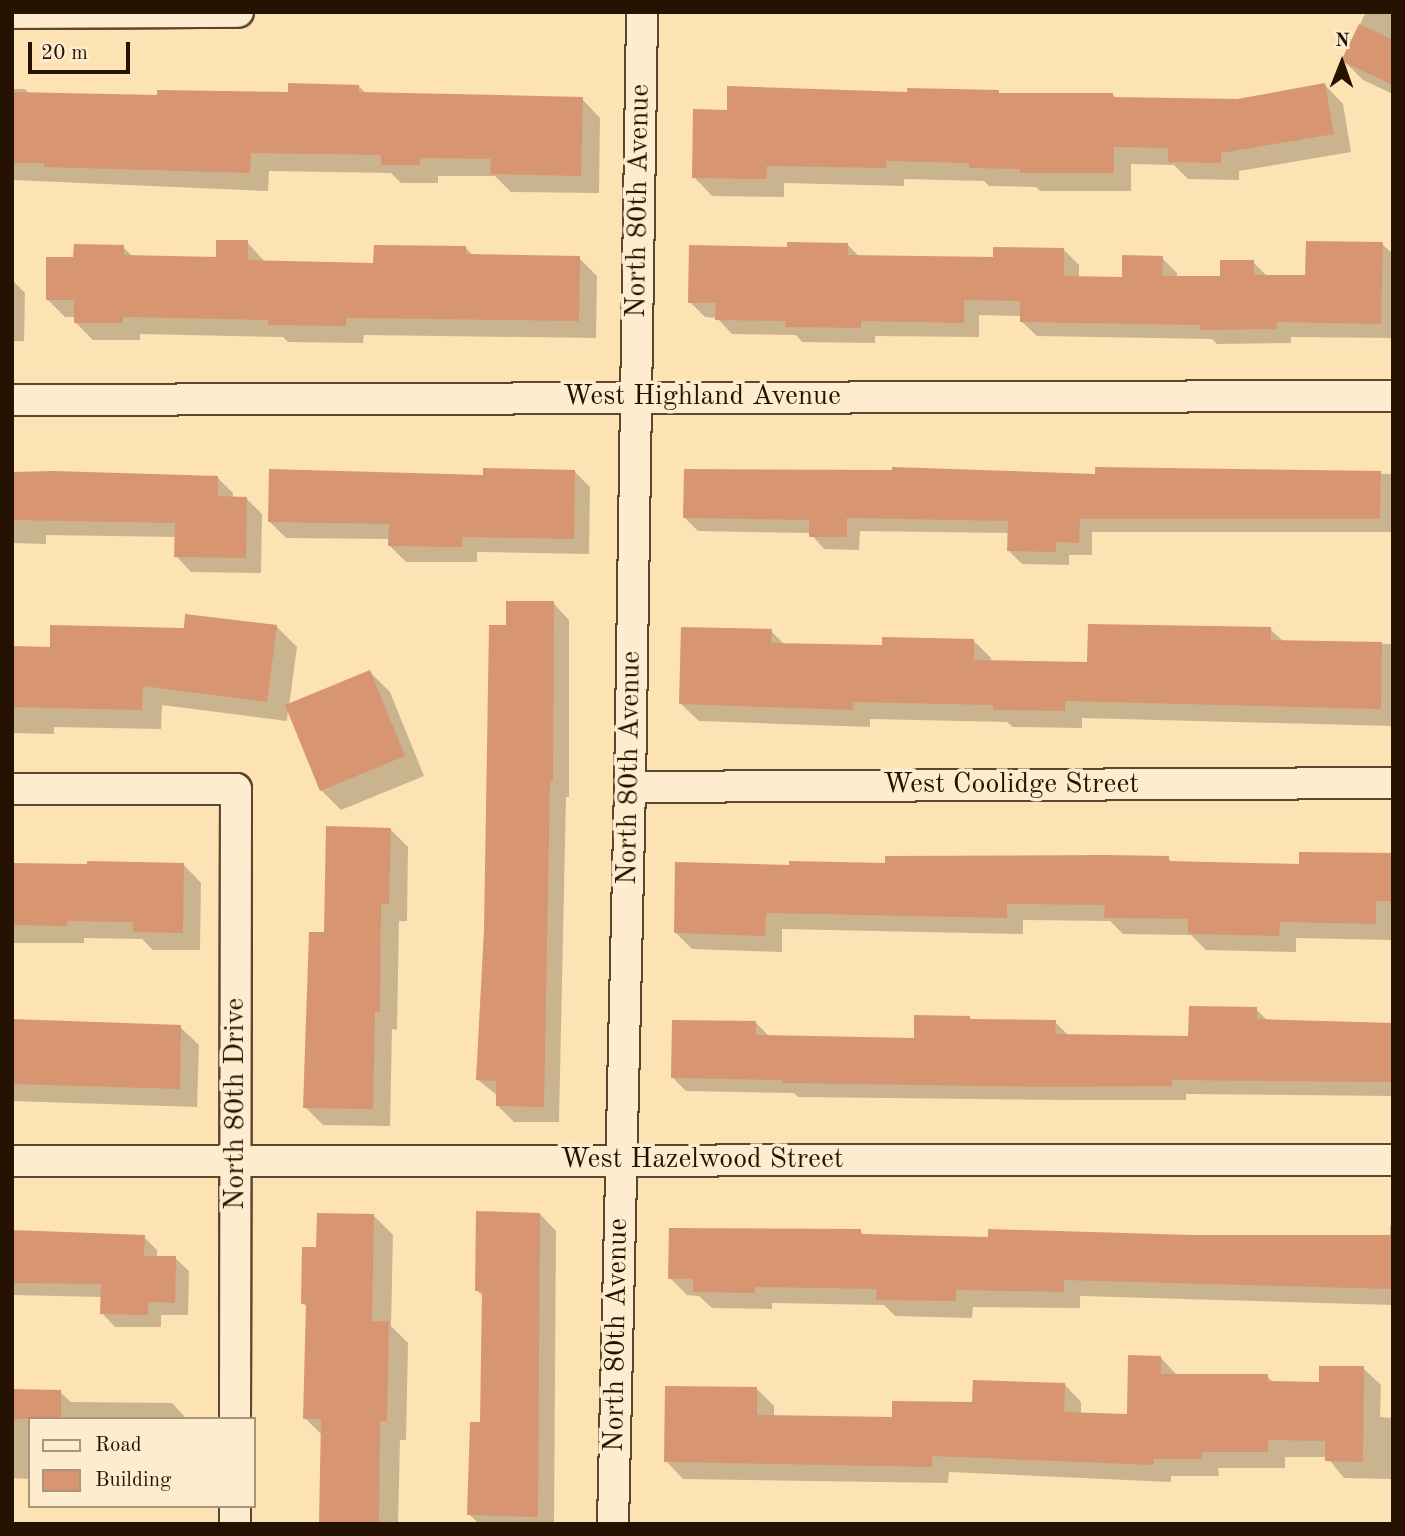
<!DOCTYPE html>
<html>
<head>
<meta charset="utf-8">
<style>
  body { margin:0 }
  #map { position:relative; width:1405px; height:1536px; overflow:hidden; background:#fde2b4; font-family:"Old Standard TT",serif }
  div>[style] { position:absolute }
  .shadow>* { inset:0; background:#0003 }
  .building>* { inset:0; background:#d79572 }
  .roads { filter:drop-shadow(2px 0 #5c462d) drop-shadow(-2px 0 #5c462d) drop-shadow(0 2px #5c462d) drop-shadow(0 -2px #5c462d) }
  .street>* { height:30px; margin:-15px; padding:0 15px; transform-origin:15px; border-radius:15px; background:#feecce }
  span { translate:-50% -50%; white-space:nowrap; text-align:center; line-height:1.15; -webkit-text-stroke:7px #feecce; paint-order:stroke }
  .street-label { font-size:28px; color:#261200 }
  .frame { position:absolute; inset:0; border:14px solid #261200; pointer-events:none }
  .legend { position:absolute; left:28px; top:1417px; width:228px; height:91px; box-sizing:border-box; background:#feecce; border:2px solid #a8957c; margin:0; padding:9px 12px; list-style:none; font-size:21px; color:#261200 }
  .legend li { display:flex; align-items:center; gap:14px; height:35px }
  .legend b { width:35px; border:2px solid #a8957c }
  .north { position:absolute; left:1307px; top:28px; width:70px; height:70px; -webkit-text-stroke:5px #feecce; paint-order:stroke; rotate:1deg; font-size:19px; font-weight:700; line-height:28px; text-align:center; color:#261200 }
  .north::after { content:''; display:block; margin:auto; width:24px; height:32px; background:#261200; clip-path:polygon(50% 0,100% 100%,50% 72%,0 100%) }
  .scale { position:absolute; left:28px; top:42px; width:102px; height:32px; box-sizing:border-box; border:4px solid #261200; border-top:0; padding-left:9px; font-size:21px; line-height:24px; white-space:nowrap; color:#261200; -webkit-text-stroke:5px #feecce; paint-order:stroke }
</style>
</head>
<body>
<div id="map">
  <div class="shadow">
    <div style="clip-path:polygon(1366px 12px,1393px 12px,1393px 94px,1363px 80px,1343px 60px)"></div>
    <div style="clip-path:polygon(1325px 85px,1343px 104px,1351px 152px,1239px 171px,1239px 180px,1188px 179px,1174px 165px,1131px 164px,1131px 191px,1040px 191px,1036px 187px,989px 186px,984px 181px,904px 179px,904px 186px,784px 183px,784px 197px,712px 196px,694px 177px,729px 111px,909px 94px,998px 92px,1002px 95px,1113px 95px,1116px 98px,1237px 101px)"></div>
    <div style="clip-path:polygon(359px 86px,366px 94px,582px 99px,600px 118px,599px 193px,511px 192px,495px 176px,438px 176px,438px 183px,401px 183px,391px 173px,269px 171px,268px 191px,12px 180px,12px 89px,25px 89px,30px 94px,158px 97px,290px 94px)"></div>
    <div style="clip-path:polygon(247px 242px,265px 262px,375px 264px,465px 247px,474px 256px,579px 258px,597px 276px,596px 338px,364px 335px,363px 343px,288px 342px,283px 337px,140px 334px,140px 340px,93px 340px,75px 322px,75px 317px,65px 317px,47px 299px,75px 259px,123px 247px,133px 257px,218px 259px)"></div>
    <div style="clip-path:polygon(847px 244px,859px 256px,995px 259px,1064px 250px,1079px 265px,1079px 278px,1123px 279px,1162px 258px,1177px 273px,1177px 278px,1222px 277px,1253px 262px,1268px 277px,1307px 276px,1382px 244px,1393px 254px,1393px 338px,1291px 337px,1291px 343px,1217px 344px,1212px 339px,1037px 336px,1021px 321px,1022px 316px,979px 315px,979px 337px,875px 336px,875px 343px,802px 342px,796px 335px,732px 334px,717px 318px,705px 317px,690px 302px,789px 248px)"></div>
    <div style="clip-path:polygon(12px 280px,25px 293px,24px 341px,12px 341px)"></div>
    <div style="clip-path:polygon(1097px 469px,1393px 474px,1393px 532px,1092px 532px,1092px 555px,1069px 555px,1069px 565px,1022px 564px,1009px 551px,1009px 533px,860px 531px,859px 550px,824px 549px,810px 533px,698px 531px,684px 517px,1097px 475px)"></div>
    <div style="clip-path:polygon(574px 471px,590px 487px,589px 554px,477px 552px,477px 562px,406px 562px,390px 546px,390px 539px,286px 538px,270px 522px,484px 477px)"></div>
    <div style="clip-path:polygon(12px 472px,218px 478px,233px 493px,233px 498px,246px 498px,262px 514px,261px 573px,191px 572px,176px 556px,176px 537px,46px 535px,46px 544px,12px 543px)"></div>
    <div style="clip-path:polygon(553px 603px,569px 620px,569px 797px,566px 797px,559px 1122px,514px 1122px,497px 1105px,498px 1096px,478px 1080px,507px 627px)"></div>
    <div style="clip-path:polygon(277px 627px,297px 647px,289px 706px,370px 672px,390px 692px,424px 776px,341px 810px,321px 790px,288px 709px,287px 721px,162px 705px,161px 729px,54px 727px,54px 734px,12px 733px,12px 648px,52px 648px,185px 629px)"></div>
    <div style="clip-path:polygon(1270px 629px,1284px 642px,1393px 644px,1393px 726px,1082px 718px,1082px 728px,1013px 727px,1007px 722px,870px 719px,870px 727px,699px 721px,681px 704px,771px 631px,785px 645px,883px 647px,973px 640px,991px 658px,991px 662px,1089px 664px)"></div>
    <div style="clip-path:polygon(390px 829px,408px 847px,407px 921px,399px 921px,397px 1030px,392px 1029px,390px 1126px,323px 1125px,305px 1107px,326px 934px)"></div>
    <div style="clip-path:polygon(1393px 853px,1392px 940px,1296px 938px,1296px 952px,1206px 950px,1191px 935px,1123px 934px,1110px 921px,1023px 920px,1023px 934px,782px 929px,782px 952px,692px 949px,675px 932px,791px 867px,1168px 858px,1173px 863px,1300px 865px,1300px 854px)"></div>
    <div style="clip-path:polygon(12px 864px,183px 864px,201px 883px,200px 950px,153px 950px,142px 939px,84px 938px,84px 943px,12px 943px)"></div>
    <div style="clip-path:polygon(1256px 1009px,1268px 1021px,1393px 1024px,1393px 1096px,1186px 1094px,1186px 1100px,1070px 1100px,798px 1097px,794px 1093px,686px 1091px,672px 1077px,756px 1023px,770px 1037px,916px 1040px,969px 1018px,972px 1020px,1055px 1022px,1069px 1036px,1190px 1038px)"></div>
    <div style="clip-path:polygon(12px 1021px,180px 1027px,199px 1045px,197px 1107px,12px 1101px)"></div>
    <div style="clip-path:polygon(540px 1214px,556px 1231px,554px 1524px,479px 1524px,469px 1514px,482px 1424px,484px 1297px,476px 1290px)"></div>
    <div style="clip-path:polygon(373px 1215px,393px 1235px,391px 1326px,408px 1343px,406px 1440px,400px 1440px,398px 1524px,321px 1524px,322px 1435px,305px 1418px,308px 1308px,303px 1303px,318px 1249px)"></div>
    <div style="clip-path:polygon(1390px 1226px,1393px 1226px,1393px 1305px,1080px 1296px,1080px 1308px,973px 1307px,972px 1318px,895px 1316px,884px 1305px,772px 1303px,772px 1309px,712px 1308px,699px 1296px,687px 1295px,670px 1278px,860px 1231px,865px 1236px,989px 1238px,1283px 1237px,1390px 1236px)"></div>
    <div style="clip-path:polygon(12px 1232px,144px 1237px,157px 1250px,157px 1258px,175px 1258px,189px 1271px,188px 1315px,161px 1315px,161px 1327px,115px 1327px,102px 1313px,102px 1297px,12px 1295px)"></div>
    <div style="clip-path:polygon(1160px 1357px,1177px 1375px,1267px 1376px,1274px 1383px,1320px 1384px,1363px 1368px,1381px 1385px,1380px 1417px,1393px 1418px,1393px 1479px,1344px 1478px,1327px 1457px,1285px 1457px,1285px 1468px,1218px 1468px,1219px 1476px,1171px 1476px,1171px 1482px,949px 1472px,948px 1483px,683px 1479px,666px 1461px,757px 1389px,774px 1406px,774px 1417px,894px 1419px,1064px 1384px,1081px 1402px,1081px 1414px,1129px 1416px)"></div>
    <div style="clip-path:polygon(12px 1391px,60px 1392px,71px 1402px,172px 1403px,187px 1419px,30px 1419px,30px 1479px,12px 1478px)"></div>
  </div>
  <div class="building">
    <div style="clip-path:polygon(1359px 24px,1393px 40px,1393px 85px,1341px 61px)"></div>
    <div style="clip-path:polygon(288px 83px,359px 85px,359px 92px,583px 97px,581px 176px,490px 174px,491px 159px,420px 158px,420px 165px,381px 165px,381px 155px,251px 153px,250px 173px,44px 167px,44px 163px,12px 163px,12px 92px,157px 95px,157px 90px,288px 92px)"></div>
    <div style="clip-path:polygon(1325px 83px,1334px 134px,1221px 153px,1221px 163px,1168px 162px,1168px 148px,1114px 147px,1114px 173px,1020px 173px,1020px 169px,969px 168px,969px 163px,886px 161px,886px 168px,767px 166px,766px 179px,692px 178px,693px 109px,727px 110px,727px 86px,907px 92px,907px 88px,999px 90px,999px 93px,1113px 93px,1113px 97px,1237px 99px)"></div>
    <div style="clip-path:polygon(216px 240px,248px 240px,248px 260px,373px 263px,374px 245px,466px 246px,466px 254px,580px 256px,579px 321px,346px 318px,346px 326px,268px 325px,268px 320px,123px 317px,123px 323px,74px 323px,74px 300px,46px 300px,46px 257px,73px 257px,74px 244px,124px 245px,124px 255px,216px 257px)"></div>
    <div style="clip-path:polygon(1306px 241px,1383px 242px,1381px 324px,1277px 322px,1277px 329px,1200px 330px,1200px 325px,1020px 322px,1020px 301px,964px 300px,964px 323px,861px 321px,861px 328px,785px 327px,786px 321px,715px 320px,716px 303px,688px 303px,689px 245px,787px 247px,787px 242px,848px 243px,848px 255px,993px 257px,993px 247px,1064px 248px,1064px 276px,1122px 277px,1122px 255px,1163px 256px,1162px 276px,1220px 276px,1220px 260px,1254px 260px,1254px 275px,1305px 275px)"></div>
    <div style="clip-path:polygon(892px 467px,1095px 474px,1095px 467px,1381px 471px,1380px 519px,1080px 519px,1079px 543px,1056px 542px,1056px 552px,1007px 551px,1008px 521px,847px 518px,847px 537px,809px 537px,809px 520px,683px 518px,684px 469px,892px 470px)"></div>
    <div style="clip-path:polygon(483px 468px,575px 470px,574px 539px,462px 537px,462px 547px,388px 546px,389px 524px,268px 522px,269px 469px,483px 475px)"></div>
    <div style="clip-path:polygon(54px 471px,218px 476px,218px 496px,247px 497px,246px 558px,174px 557px,175px 523px,12px 520px,12px 472px)"></div>
    <div style="clip-path:polygon(506px 601px,554px 601px,553px 781px,550px 781px,544px 1107px,496px 1106px,496px 1081px,476px 1080px,484px 930px,489px 625px,506px 625px)"></div>
    <div style="clip-path:polygon(185px 614px,277px 625px,267px 702px,143px 686px,142px 710px,12px 707px,12px 646px,50px 647px,50px 625px,184px 628px)"></div>
    <div style="clip-path:polygon(1088px 624px,1271px 627px,1271px 640px,1382px 642px,1381px 709px,1065px 701px,1065px 711px,993px 710px,993px 705px,853px 702px,853px 710px,679px 704px,681px 627px,772px 629px,771px 643px,882px 645px,882px 637px,974px 639px,974px 660px,1087px 662px)"></div>
    <div style="clip-path:polygon(370px 670px,405px 756px,320px 791px,285px 705px)"></div>
    <div style="clip-path:polygon(326px 826px,391px 828px,389px 904px,381px 904px,380px 1012px,375px 1012px,373px 1109px,303px 1108px,309px 932px,324px 932px)"></div>
    <div style="clip-path:polygon(1299px 852px,1393px 853px,1393px 901px,1376px 901px,1376px 924px,1280px 922px,1279px 936px,1188px 934px,1188px 919px,1104px 918px,1105px 905px,1007px 904px,1007px 918px,766px 913px,765px 936px,674px 933px,675px 862px,789px 865px,789px 861px,885px 863px,885px 856px,1106px 855px,1169px 856px,1169px 861px,1299px 864px)"></div>
    <div style="clip-path:polygon(87px 861px,184px 863px,183px 933px,133px 932px,133px 922px,67px 921px,67px 926px,12px 925px,12px 863px,87px 864px)"></div>
    <div style="clip-path:polygon(1189px 1006px,1257px 1007px,1257px 1019px,1393px 1023px,1393px 1082px,1172px 1080px,1172px 1086px,1054px 1087px,782px 1083px,782px 1080px,671px 1078px,672px 1020px,756px 1021px,756px 1035px,914px 1038px,914px 1015px,970px 1016px,970px 1019px,1056px 1020px,1055px 1034px,1188px 1036px)"></div>
    <div style="clip-path:polygon(12px 1019px,181px 1025px,180px 1089px,12px 1084px)"></div>
    <div style="clip-path:polygon(476px 1211px,540px 1213px,538px 1517px,467px 1515px,470px 1422px,480px 1422px,482px 1291px,475px 1291px)"></div>
    <div style="clip-path:polygon(317px 1213px,374px 1214px,372px 1321px,389px 1321px,387px 1421px,380px 1421px,379px 1524px,319px 1524px,321px 1419px,303px 1419px,306px 1304px,301px 1304px,302px 1247px,316px 1247px)"></div>
    <div style="clip-path:polygon(669px 1228px,861px 1229px,861px 1234px,988px 1237px,988px 1229px,1191px 1235px,1393px 1235px,1393px 1289px,1064px 1280px,1064px 1292px,956px 1290px,956px 1301px,876px 1300px,877px 1289px,755px 1287px,755px 1293px,693px 1292px,693px 1279px,668px 1279px)"></div>
    <div style="clip-path:polygon(12px 1230px,145px 1235px,144px 1256px,176px 1256px,175px 1303px,148px 1302px,148px 1315px,100px 1314px,101px 1284px,12px 1283px)"></div>
    <div style="clip-path:polygon(1128px 1355px,1161px 1356px,1161px 1374px,1268px 1374px,1268px 1381px,1319px 1382px,1319px 1366px,1364px 1366px,1363px 1462px,1325px 1461px,1325px 1441px,1268px 1440px,1268px 1452px,1202px 1452px,1202px 1459px,1154px 1459px,1154px 1465px,932px 1456px,932px 1467px,664px 1462px,665px 1386px,757px 1387px,757px 1415px,892px 1417px,892px 1401px,972px 1402px,973px 1380px,1065px 1383px,1064px 1412px,1127px 1414px)"></div>
    <div style="clip-path:polygon(12px 1389px,61px 1390px,61px 1419px,12px 1419px)"></div>
  </div>
  <div class="roads">
    <div class="street">
      <div style="left:12px;top:13px;width:226px;rotate:-0.3deg"></div>
      <div style="left:12px;top:400px;width:1381px;rotate:-0.17deg"></div>
      <div style="left:630px;top:787px;width:763px;rotate:-0.3deg"></div>
      <div style="left:12px;top:789px;width:224px"></div>
      <div style="left:236px;top:789px;width:630px;rotate:90.09deg"></div>
      <div style="left:12px;top:1161px;width:1381px;rotate:-0.04deg"></div>
      <div style="left:235px;top:1524px;width:18px;rotate:-90deg"></div>
      <div style="left:613px;top:1524px;width:737px;rotate:-88.68deg"></div>
      <div style="left:630px;top:787px;width:775px;rotate:-89.11deg"></div>
    </div>
  </div>
  <div class="street-label">
    <span style="left:639px;top:201px;rotate:-89deg">North 80th Avenue</span>
    <span style="left:702px;top:397px">West Highland Avenue</span>
    <span style="left:630px;top:768px;rotate:-89deg">North 80th Avenue</span>
    <span style="left:1011px;top:785px">West Coolidge Street</span>
    <span style="left:236px;top:1104px;rotate:-90deg">North 80th Drive</span>
    <span style="left:702px;top:1160px">West Hazelwood Street</span>
    <span style="left:617px;top:1335px;rotate:-89deg">North 80th Avenue</span>
  </div>
  <div class="frame"></div>
  <ul class="legend">
  <li><b style="height:9px;background:#feecce"></b>Road</li>
  <li><b style="height:19px;background:#d79572"></b>Building</li>
  </ul>
  <div class="north">N</div>
  <div class="scale">20 m</div>
</div>
</body>
</html>
